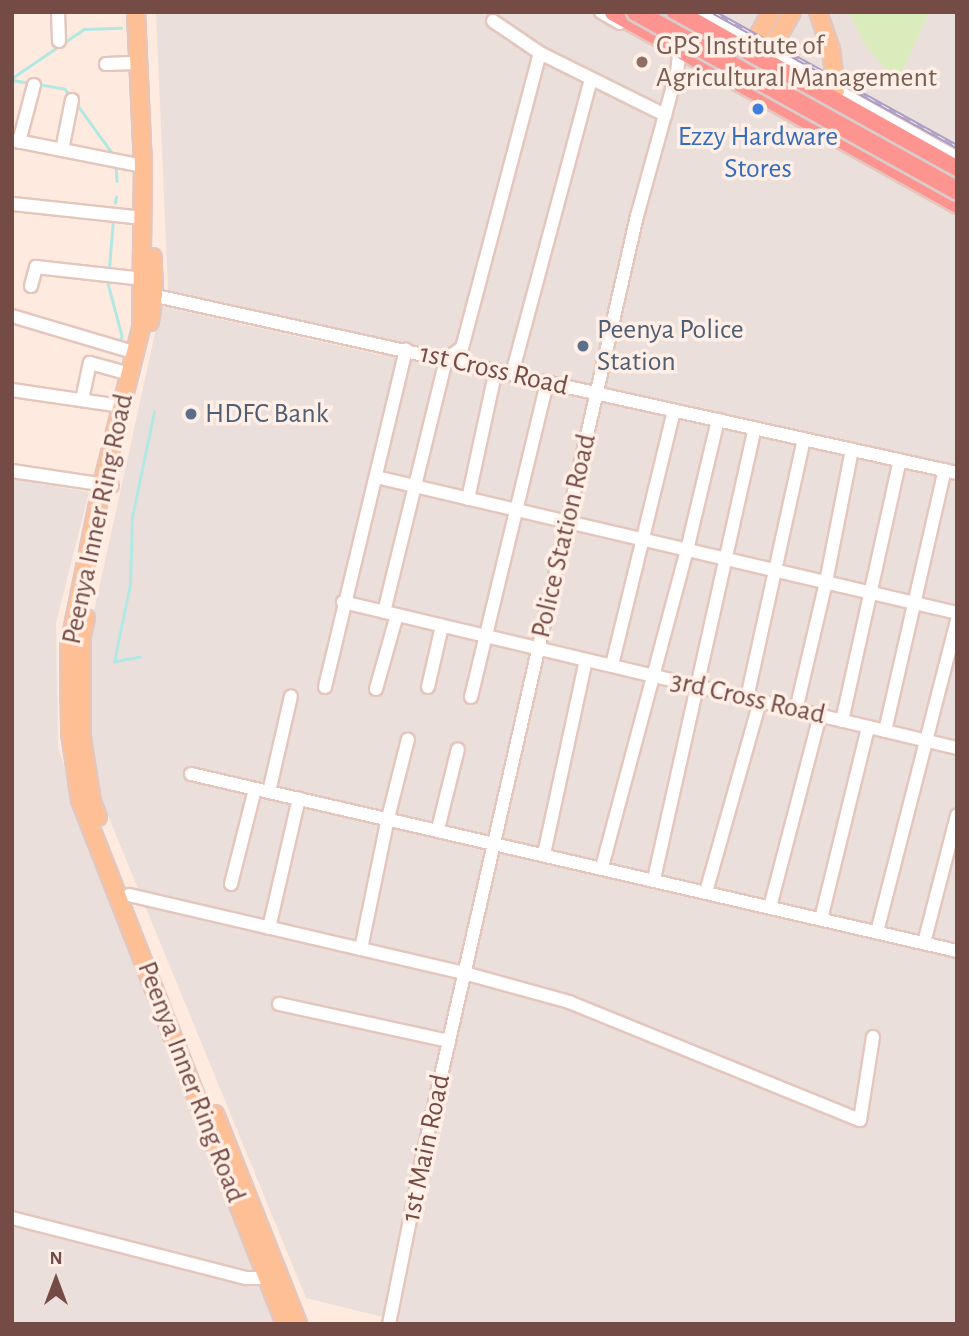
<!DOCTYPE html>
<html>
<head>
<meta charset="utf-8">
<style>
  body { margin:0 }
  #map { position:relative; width:969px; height:1336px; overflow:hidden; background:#feeade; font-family:"Alegreya Sans",sans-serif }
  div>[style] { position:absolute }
  .industrial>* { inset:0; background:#ebdfdb }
  .green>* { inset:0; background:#daecbc }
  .stream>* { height:2.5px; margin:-1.25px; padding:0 1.25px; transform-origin:1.25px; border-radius:1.25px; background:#b2e8e4 }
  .roads { filter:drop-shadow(2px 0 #e4c6bd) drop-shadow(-2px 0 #e4c6bd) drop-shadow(0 2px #e4c6bd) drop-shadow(0 -2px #e4c6bd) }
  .minor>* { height:12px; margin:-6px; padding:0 6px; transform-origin:6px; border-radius:6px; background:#fff }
  .major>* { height:16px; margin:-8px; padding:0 8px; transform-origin:8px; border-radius:8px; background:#ffbf94 }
  .highway>* { height:18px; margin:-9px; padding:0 9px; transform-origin:9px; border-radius:9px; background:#fd9490 }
  .rail>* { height:5px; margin-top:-2.5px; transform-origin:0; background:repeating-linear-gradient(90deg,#ffefe6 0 8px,#aa9dc7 0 16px); box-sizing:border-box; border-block:2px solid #aa9dc7 }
  .bridges { filter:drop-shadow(2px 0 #d8cdcb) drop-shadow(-2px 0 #d8cdcb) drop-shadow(0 2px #d8cdcb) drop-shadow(0 -2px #d8cdcb) }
  .highway-bridge>* { height:18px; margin:-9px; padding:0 9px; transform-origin:9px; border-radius:9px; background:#fd9490 }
  .dots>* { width:19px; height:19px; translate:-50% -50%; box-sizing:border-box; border:4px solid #ffefe6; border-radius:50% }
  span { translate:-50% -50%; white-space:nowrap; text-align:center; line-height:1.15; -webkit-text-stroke:7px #ffefe6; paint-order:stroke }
  .education-label { font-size:28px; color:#785e54 }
  .left { translate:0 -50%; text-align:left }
  .shop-label { font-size:28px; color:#366cbe }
  .service-label { font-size:28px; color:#4e5e75 }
  .street-label { font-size:28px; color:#754b45 }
  .frame { position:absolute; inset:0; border:14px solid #754b45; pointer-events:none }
  .north { position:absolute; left:21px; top:1245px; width:70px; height:70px; -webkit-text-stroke:5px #ffefe6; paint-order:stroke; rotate:0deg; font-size:19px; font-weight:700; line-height:28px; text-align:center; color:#754b45 }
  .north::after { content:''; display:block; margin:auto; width:24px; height:32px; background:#754b45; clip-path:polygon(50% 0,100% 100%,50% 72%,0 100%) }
</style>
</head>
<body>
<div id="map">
  <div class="industrial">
    <div style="clip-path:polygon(156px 12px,957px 12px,957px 1324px,387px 1324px,387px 1318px,306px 1298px,91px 774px,87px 643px,161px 306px,381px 355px,406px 344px,168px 290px)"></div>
    <div style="clip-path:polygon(12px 479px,89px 492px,56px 623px,58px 746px,82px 826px,275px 1324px,12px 1324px)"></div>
  </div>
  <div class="green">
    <div style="clip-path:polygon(849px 12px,929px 12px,897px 82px,865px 45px)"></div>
  </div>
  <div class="stream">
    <div style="left:12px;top:78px;width:87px;rotate:-34.2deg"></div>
    <div style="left:84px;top:29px;width:37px;rotate:-2deg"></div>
    <div style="left:12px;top:80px;width:19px;rotate:9deg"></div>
    <div style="left:38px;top:84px;width:27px;rotate:10deg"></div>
    <div style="left:65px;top:89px;width:8px;rotate:50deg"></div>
    <div style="left:76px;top:103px;width:63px;rotate:54deg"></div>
    <div style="left:116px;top:163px;width:18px;rotate:87deg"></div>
    <div style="left:115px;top:203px;width:6px;rotate:-81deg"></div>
    <div style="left:109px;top:268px;width:49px;rotate:-85.3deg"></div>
    <div style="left:108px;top:283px;width:55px;rotate:75.2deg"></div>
    <div style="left:122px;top:336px;width:6px;rotate:108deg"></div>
    <div style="left:140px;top:657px;width:26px;rotate:169deg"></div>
    <div style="left:114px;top:662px;width:80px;rotate:-78.4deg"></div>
    <div style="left:130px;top:584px;width:67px;rotate:-88.3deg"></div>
    <div style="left:132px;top:517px;width:107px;rotate:-78.2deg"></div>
  </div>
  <div class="roads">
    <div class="minor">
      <div style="left:58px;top:12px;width:29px;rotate:88deg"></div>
      <div style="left:601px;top:12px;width:22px;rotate:30deg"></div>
      <div style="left:697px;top:12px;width:298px;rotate:29.3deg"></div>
      <div style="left:493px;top:21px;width:57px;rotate:34.2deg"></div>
      <div style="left:106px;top:64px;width:34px;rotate:-2deg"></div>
      <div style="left:12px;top:140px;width:134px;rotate:11.2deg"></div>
      <div style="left:19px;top:142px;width:59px;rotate:-75.3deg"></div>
      <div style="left:62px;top:150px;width:51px;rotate:-78.7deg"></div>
      <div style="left:13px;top:204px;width:131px;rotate:6.1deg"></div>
      <div style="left:31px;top:286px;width:20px;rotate:-75deg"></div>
      <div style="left:36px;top:267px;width:108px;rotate:6.4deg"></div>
      <div style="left:147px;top:294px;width:830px;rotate:12.46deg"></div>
      <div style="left:12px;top:316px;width:129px;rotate:16.6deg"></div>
      <div style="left:512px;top:374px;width:304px;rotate:-75deg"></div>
      <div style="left:12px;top:390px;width:109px;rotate:8.4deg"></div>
      <div style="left:82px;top:400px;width:38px;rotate:-78deg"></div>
      <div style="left:90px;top:363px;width:41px;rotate:15.4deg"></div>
      <div style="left:12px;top:471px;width:101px;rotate:8.5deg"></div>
      <div style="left:376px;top:477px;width:597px;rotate:13.17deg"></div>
      <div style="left:468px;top:499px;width:132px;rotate:-77.8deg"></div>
      <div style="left:343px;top:602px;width:631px;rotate:13.38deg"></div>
      <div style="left:384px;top:612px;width:260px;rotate:-76.2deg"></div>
      <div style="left:446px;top:359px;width:19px;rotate:-35deg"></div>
      <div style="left:462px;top:348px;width:305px;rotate:-75.2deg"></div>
      <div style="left:540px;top:53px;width:140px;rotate:26.4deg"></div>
      <div style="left:612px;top:665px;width:262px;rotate:-76.3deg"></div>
      <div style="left:325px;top:687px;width:347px;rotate:-76.5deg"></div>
      <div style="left:428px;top:687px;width:63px;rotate:-77.1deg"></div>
      <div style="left:376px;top:689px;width:77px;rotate:-74.2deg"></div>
      <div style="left:471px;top:697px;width:324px;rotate:-76.4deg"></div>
      <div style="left:747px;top:698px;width:265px;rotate:-77.6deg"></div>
      <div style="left:796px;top:710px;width:131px;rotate:-76.8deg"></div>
      <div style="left:826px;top:582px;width:135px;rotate:-78.9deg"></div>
      <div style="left:842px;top:721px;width:267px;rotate:-77.5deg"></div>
      <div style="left:885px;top:731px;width:268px;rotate:-77.1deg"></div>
      <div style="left:191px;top:774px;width:786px;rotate:13.01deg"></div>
      <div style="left:269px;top:792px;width:98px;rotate:-77.1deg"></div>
      <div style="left:438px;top:829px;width:82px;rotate:-76deg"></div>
      <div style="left:544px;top:854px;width:198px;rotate:-77.8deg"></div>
      <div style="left:602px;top:867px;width:328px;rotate:-75deg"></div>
      <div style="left:687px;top:550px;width:134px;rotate:-76.6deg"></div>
      <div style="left:654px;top:879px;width:462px;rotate:-77.4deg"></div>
      <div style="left:231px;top:884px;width:98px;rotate:-75.8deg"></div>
      <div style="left:706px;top:892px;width:198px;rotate:-74.2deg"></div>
      <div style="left:129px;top:895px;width:344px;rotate:13.1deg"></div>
      <div style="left:464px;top:973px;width:109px;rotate:15.4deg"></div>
      <div style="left:569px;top:1002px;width:314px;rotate:22.1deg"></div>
      <div style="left:860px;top:1120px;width:84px;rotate:-81.1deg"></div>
      <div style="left:770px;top:907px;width:198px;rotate:-75.4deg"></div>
      <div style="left:821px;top:919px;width:198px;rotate:-76.2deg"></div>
      <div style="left:269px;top:928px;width:133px;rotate:-77deg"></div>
      <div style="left:877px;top:932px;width:321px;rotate:-75.6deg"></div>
      <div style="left:924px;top:943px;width:132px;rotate:-75.5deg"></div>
      <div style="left:361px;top:949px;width:134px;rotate:-78.4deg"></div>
      <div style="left:388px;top:818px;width:81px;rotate:-75.8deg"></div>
      <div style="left:279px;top:1004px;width:174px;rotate:12.3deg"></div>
      <div style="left:12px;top:1218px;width:242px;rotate:14.4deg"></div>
      <div style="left:246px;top:1278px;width:28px"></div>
      <div style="left:389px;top:1324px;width:182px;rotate:-78.6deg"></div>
      <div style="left:425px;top:1146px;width:954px;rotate:-77.16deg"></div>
      <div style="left:637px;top:216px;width:149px;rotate:-74.5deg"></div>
      <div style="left:677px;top:72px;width:23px;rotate:-83deg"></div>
      <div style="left:680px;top:49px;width:30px;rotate:-60deg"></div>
    </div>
    <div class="major">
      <div style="left:136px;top:12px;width:154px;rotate:87.4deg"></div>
      <div style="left:143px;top:166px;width:162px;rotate:90.7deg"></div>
      <div style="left:141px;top:328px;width:161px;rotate:104deg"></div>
      <div style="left:102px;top:484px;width:165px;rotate:101.5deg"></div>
      <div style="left:69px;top:646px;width:87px;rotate:89.3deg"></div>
      <div style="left:70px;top:733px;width:68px;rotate:81.5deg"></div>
      <div style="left:80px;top:800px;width:563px;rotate:68.63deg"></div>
      <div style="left:818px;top:12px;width:39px;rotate:71deg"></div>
      <div style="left:831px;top:49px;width:42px;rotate:83.2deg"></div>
      <div style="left:734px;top:80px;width:77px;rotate:-61.4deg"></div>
      <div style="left:749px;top:88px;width:87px;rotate:-60.5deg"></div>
      <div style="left:150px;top:322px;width:27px;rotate:-82deg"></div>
      <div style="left:154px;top:295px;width:38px;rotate:-92deg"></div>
      <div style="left:86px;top:618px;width:18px;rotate:103deg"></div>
      <div style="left:82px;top:636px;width:102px;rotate:90deg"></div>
      <div style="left:82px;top:738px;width:65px;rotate:81.1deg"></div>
      <div style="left:92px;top:802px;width:16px;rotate:68deg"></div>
      <div style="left:215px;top:1114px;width:226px;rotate:68.4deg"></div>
    </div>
    <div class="highway">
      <div style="left:614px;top:12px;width:393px;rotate:29.2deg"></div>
      <div style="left:676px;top:12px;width:322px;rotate:29.3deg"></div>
    </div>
  </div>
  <div class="rail">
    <div style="left:714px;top:12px;width:277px;rotate:28.9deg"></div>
  </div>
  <div class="bridges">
    <div class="highway-bridge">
      <div style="left:636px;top:12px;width:368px;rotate:29.1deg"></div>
    </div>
  </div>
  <div class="dots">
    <div style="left:642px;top:62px;background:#8d6e63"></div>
    <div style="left:758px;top:109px;background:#3f7fe0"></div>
    <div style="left:583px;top:346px;background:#5c6f8a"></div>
    <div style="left:191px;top:414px;background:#5c6f8a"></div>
  </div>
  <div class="education-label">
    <span class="left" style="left:656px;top:62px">GPS Institute of<br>Agricultural Management</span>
  </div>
  <div class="shop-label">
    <span style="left:758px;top:153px">Ezzy Hardware<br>Stores</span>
  </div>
  <div class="service-label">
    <span class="left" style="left:597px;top:346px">Peenya Police<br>Station</span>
    <span class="left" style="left:205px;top:414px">HDFC Bank</span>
  </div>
  <div class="street-label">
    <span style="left:494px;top:370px;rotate:13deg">1st Cross Road</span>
    <span style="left:98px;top:519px;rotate:-78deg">Peenya Inner Ring Road</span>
    <span style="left:564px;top:536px;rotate:-77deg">Police Station Road</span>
    <span style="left:748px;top:698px;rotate:13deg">3rd Cross Road</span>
    <span style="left:191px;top:1082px;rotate:69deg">Peenya Inner Ring Road</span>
    <span style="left:426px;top:1148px;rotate:-78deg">1st Main Road</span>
  </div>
  <div class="frame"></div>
  <div class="north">N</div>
</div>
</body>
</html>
